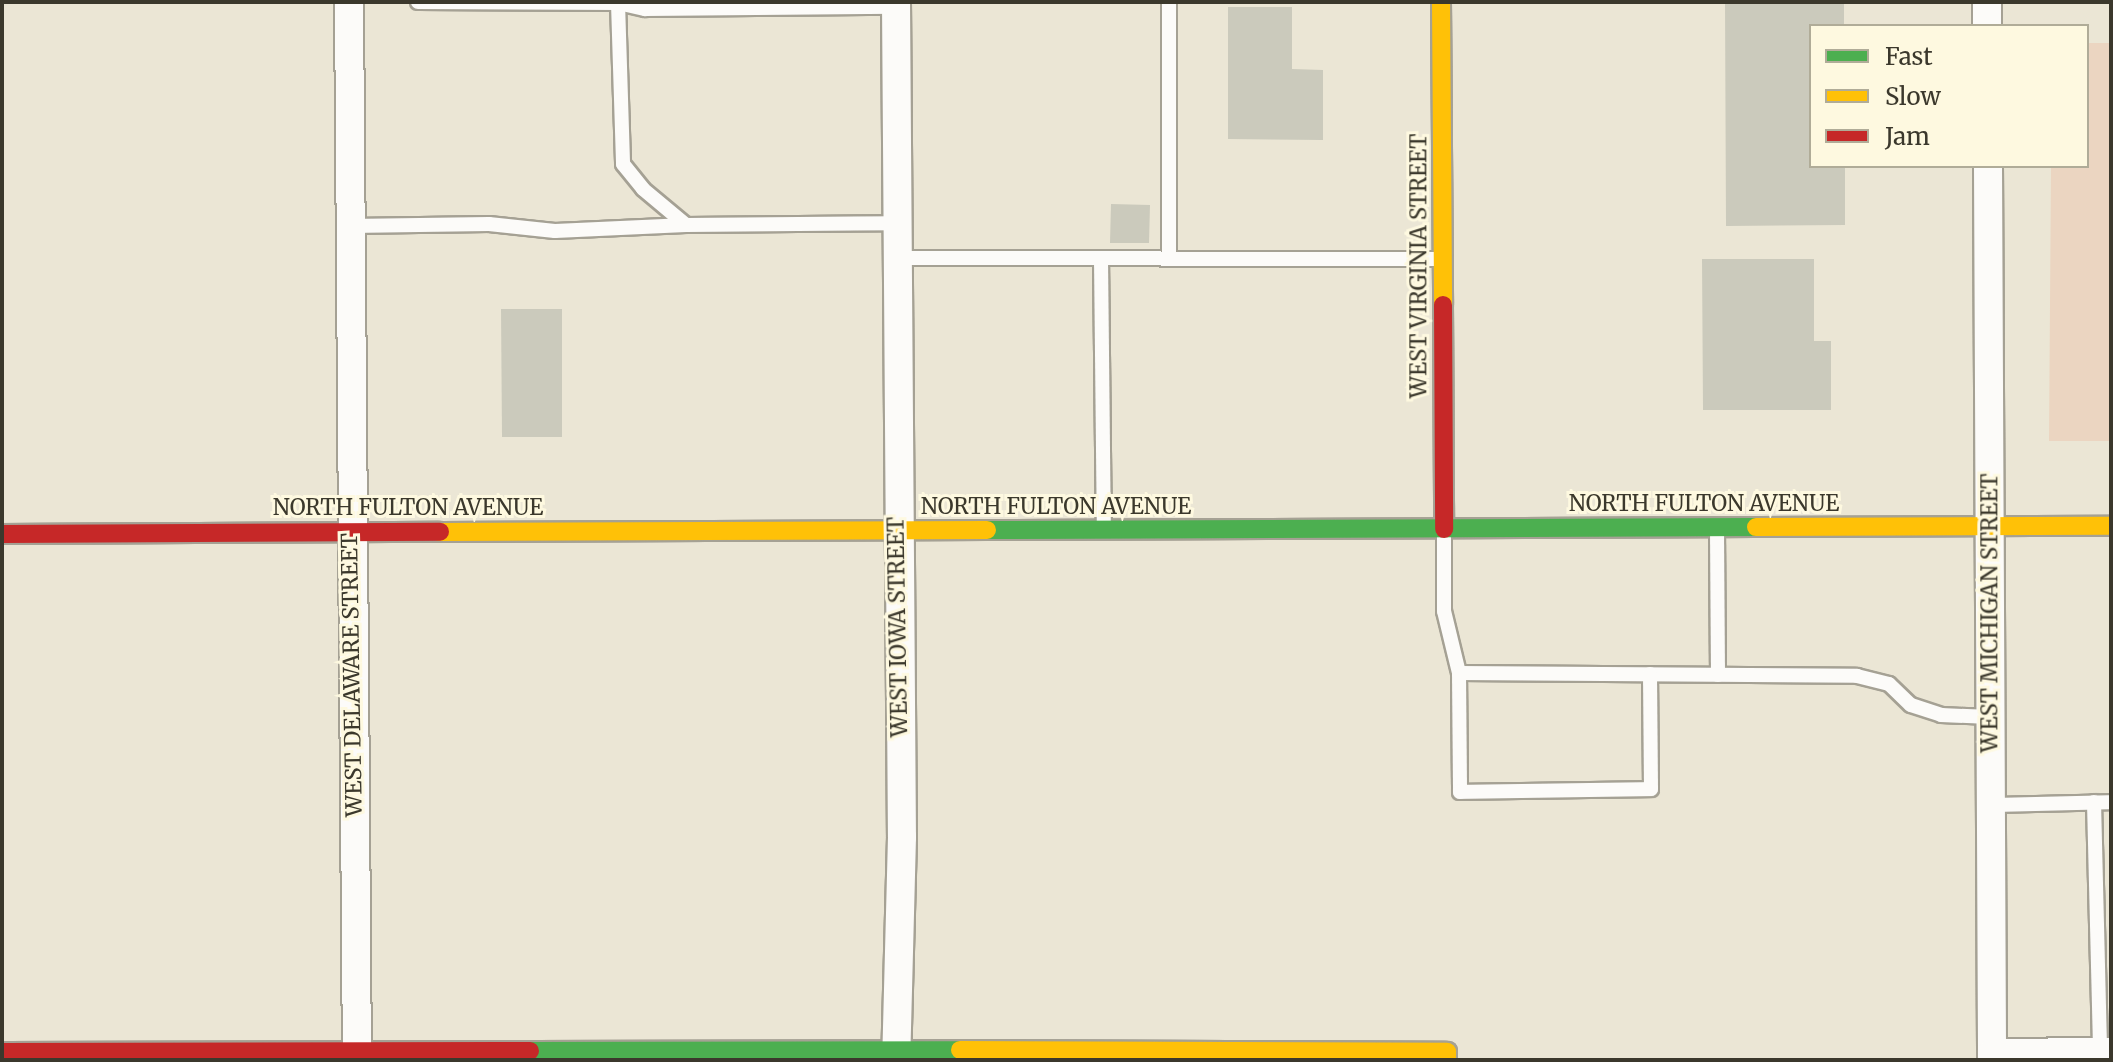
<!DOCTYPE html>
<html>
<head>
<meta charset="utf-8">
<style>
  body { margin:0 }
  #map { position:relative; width:2113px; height:1062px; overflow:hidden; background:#ebe6d5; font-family:Merriweather,serif }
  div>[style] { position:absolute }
  .green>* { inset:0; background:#ebd5c1 }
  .building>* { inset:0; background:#cbcabc }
  .roads { filter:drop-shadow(2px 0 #a5a194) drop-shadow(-2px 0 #a5a194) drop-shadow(0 2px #a5a194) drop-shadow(0 -2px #a5a194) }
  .lane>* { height:14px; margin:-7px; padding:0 7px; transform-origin:7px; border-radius:7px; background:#fcfbf9 }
  .street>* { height:28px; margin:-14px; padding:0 14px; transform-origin:14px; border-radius:14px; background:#fcfbf9 }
  .fast>* { height:18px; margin:-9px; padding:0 9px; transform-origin:9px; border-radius:9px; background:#4caf50 }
  .slow>* { height:18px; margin:-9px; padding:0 9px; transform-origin:9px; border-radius:9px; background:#ffc107 }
  .jam>* { height:18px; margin:-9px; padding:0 9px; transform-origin:9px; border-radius:9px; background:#c62828 }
  span { translate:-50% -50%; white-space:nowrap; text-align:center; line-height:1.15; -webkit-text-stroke:6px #fef9e0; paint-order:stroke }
  .street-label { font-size:22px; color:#3b382c }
  .frame { position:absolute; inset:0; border:4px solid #3b382c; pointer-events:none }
  .legend { position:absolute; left:1809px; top:24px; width:280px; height:144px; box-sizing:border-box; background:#fef9e0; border:2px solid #b0ac98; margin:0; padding:10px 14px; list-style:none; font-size:24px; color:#3b382c }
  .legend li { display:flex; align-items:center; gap:16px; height:40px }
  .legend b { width:40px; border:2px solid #b0ac98 }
</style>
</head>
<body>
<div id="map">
  <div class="green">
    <div style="clip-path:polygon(2087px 43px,2111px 43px,2111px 441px,2049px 441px,2051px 166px,2087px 166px)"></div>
  </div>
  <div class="building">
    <div style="clip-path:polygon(1725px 2px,1844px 2px,1844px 26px,1811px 26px,1811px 166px,1845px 166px,1845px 225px,1726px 226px)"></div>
    <div style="clip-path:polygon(1228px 7px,1292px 7px,1292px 69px,1323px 70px,1323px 140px,1228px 139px)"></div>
    <div style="clip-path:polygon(1111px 204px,1150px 205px,1149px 243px,1110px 243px)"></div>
    <div style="clip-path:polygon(1702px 259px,1814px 259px,1814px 341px,1831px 341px,1831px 410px,1703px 410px)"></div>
    <div style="clip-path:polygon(501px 309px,562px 309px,562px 437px,502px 437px)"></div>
  </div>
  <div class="roads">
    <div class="lane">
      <div style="left:418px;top:2px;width:200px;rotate:0.3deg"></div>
      <div style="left:618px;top:3px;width:28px;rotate:13deg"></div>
      <div style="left:645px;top:9px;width:251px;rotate:-0.5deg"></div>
      <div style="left:1169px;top:2px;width:256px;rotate:90deg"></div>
      <div style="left:618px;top:3px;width:161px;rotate:88.2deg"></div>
      <div style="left:623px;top:164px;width:32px;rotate:51deg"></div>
      <div style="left:643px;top:189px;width:56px;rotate:39.9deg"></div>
      <div style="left:686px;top:225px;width:210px;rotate:-0.5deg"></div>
      <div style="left:350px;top:226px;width:139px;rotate:-0.8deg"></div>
      <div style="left:489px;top:224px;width:66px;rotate:6.1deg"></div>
      <div style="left:555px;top:231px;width:131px;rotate:-2.6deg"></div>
      <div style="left:896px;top:258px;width:543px;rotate:0.11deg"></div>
      <div style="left:1101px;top:258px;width:268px;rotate:89.4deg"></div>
      <div style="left:1717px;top:531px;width:144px;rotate:89.6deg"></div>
      <div style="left:1444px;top:533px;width:78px;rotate:90deg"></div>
      <div style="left:1444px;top:611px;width:64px;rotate:76.4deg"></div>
      <div style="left:1459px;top:673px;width:398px;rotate:0.4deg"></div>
      <div style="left:1857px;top:676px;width:33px;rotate:14deg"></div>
      <div style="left:1889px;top:684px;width:30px;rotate:44deg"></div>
      <div style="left:1911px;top:705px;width:32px;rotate:18deg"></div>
      <div style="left:1941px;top:715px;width:49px;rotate:2.3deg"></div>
      <div style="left:1459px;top:673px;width:119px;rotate:89.5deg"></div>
      <div style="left:1460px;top:792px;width:191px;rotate:-0.9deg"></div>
      <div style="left:1651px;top:789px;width:115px;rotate:-90.5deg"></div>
      <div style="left:2094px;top:802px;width:250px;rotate:88.6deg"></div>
      <div style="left:1991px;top:805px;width:120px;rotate:-1.4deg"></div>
    </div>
    <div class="street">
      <div style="left:349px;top:2px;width:1058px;rotate:89.57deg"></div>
      <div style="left:896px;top:2px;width:835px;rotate:89.59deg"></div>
      <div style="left:902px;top:837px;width:223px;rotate:91.5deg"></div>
      <div style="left:1987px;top:2px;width:24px;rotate:90deg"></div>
      <div style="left:1988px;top:166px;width:894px;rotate:89.74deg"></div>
      <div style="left:1992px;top:1053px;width:119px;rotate:-0.5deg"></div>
    </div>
    <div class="fast">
      <div style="left:987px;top:530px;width:769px;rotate:-0.22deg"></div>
      <div style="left:530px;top:1051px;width:430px;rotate:-0.1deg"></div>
    </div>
    <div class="slow">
      <div style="left:1441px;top:2px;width:303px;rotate:89.6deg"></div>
      <div style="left:1756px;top:527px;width:355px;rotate:-0.2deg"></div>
      <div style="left:440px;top:532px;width:547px;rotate:-0.21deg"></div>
      <div style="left:960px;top:1050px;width:487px;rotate:0.2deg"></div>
      <div style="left:1447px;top:1052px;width:8px;rotate:90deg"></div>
    </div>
    <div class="jam">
      <div style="left:1443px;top:305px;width:224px;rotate:89.7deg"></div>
      <div style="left:2px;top:534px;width:438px;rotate:-0.3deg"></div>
      <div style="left:2px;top:1052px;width:528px;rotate:-0.11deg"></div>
    </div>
  </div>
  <div class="street-label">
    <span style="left:1419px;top:266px;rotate:-90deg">WEST VIRGINIA STREET</span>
    <span style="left:1704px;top:504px">NORTH FULTON AVENUE</span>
    <span style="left:1056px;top:507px">NORTH FULTON AVENUE</span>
    <span style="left:408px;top:508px">NORTH FULTON AVENUE</span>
    <span style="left:1990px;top:613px;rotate:-90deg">WEST MICHIGAN STREET</span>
    <span style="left:898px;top:627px;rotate:-91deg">WEST IOWA STREET</span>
    <span style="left:352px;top:675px;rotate:-91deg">WEST DELAWARE STREET</span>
  </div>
  <div class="frame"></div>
  <ul class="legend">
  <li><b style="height:10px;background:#4caf50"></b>Fast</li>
  <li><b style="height:10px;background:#ffc107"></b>Slow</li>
  <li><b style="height:10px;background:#c62828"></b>Jam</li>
  </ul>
</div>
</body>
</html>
